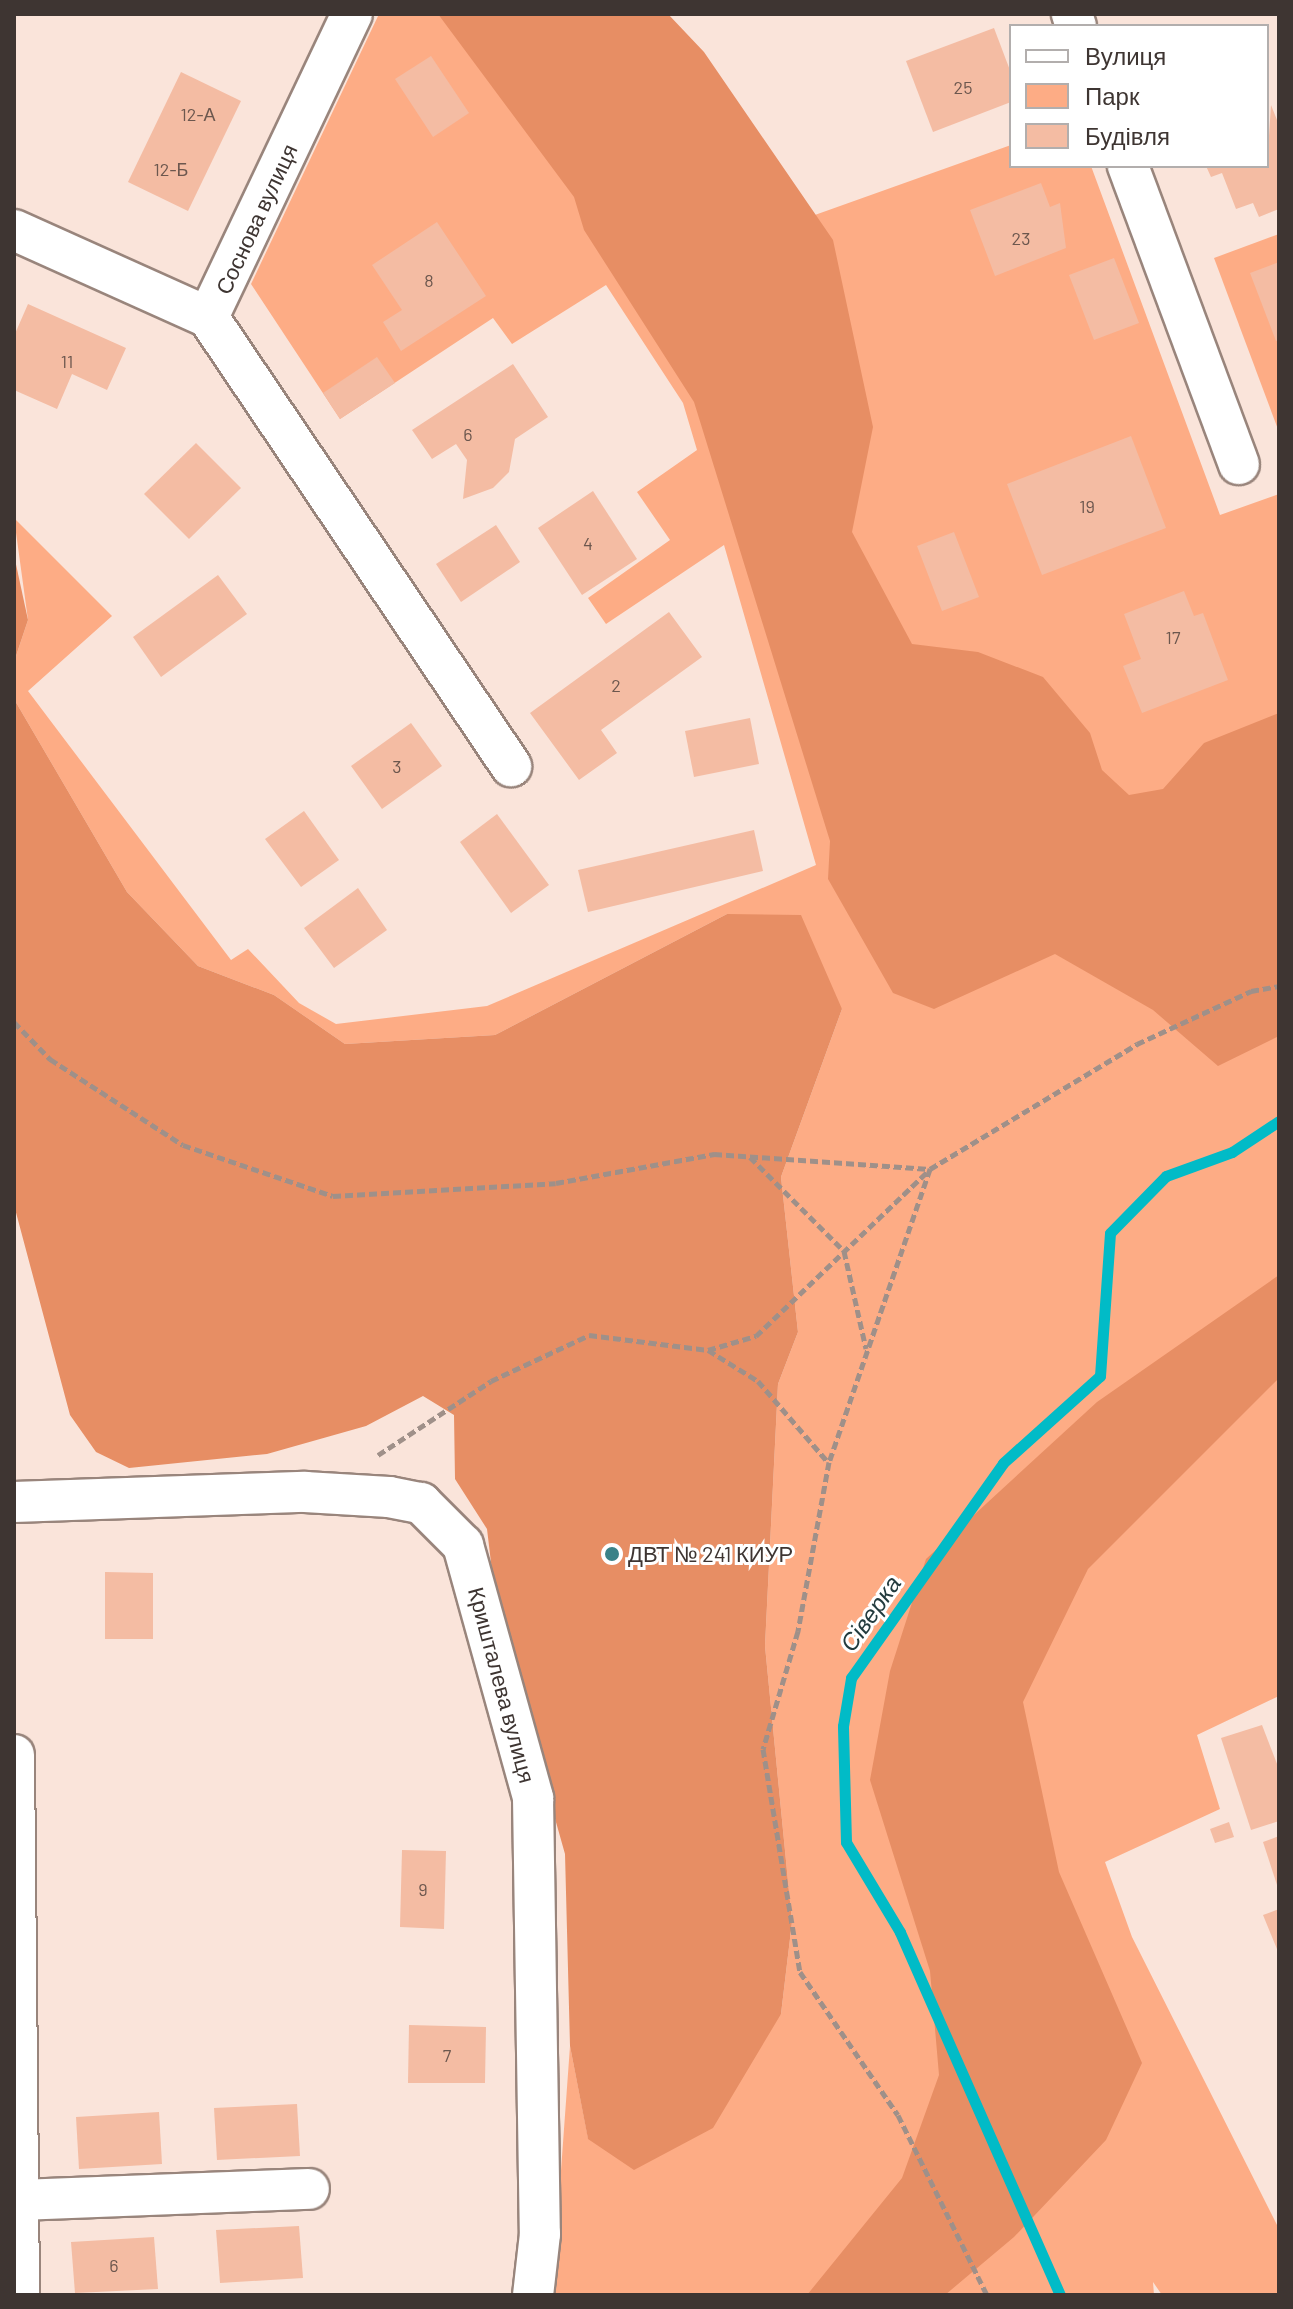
<!DOCTYPE html>
<html>
<head>
<meta charset="utf-8">
<style>
  body { margin:0 }
  #map { position:relative; width:1293px; height:2309px; overflow:hidden; background:#fae4da; font-family:Barlow,sans-serif }
  div>[style] { position:absolute }
  .green>* { inset:0; background:#fdac85 }
  .forest>* { inset:0; background:#e78e64 }
  .stream>* { height:11px; margin:-5.5px; padding:0 5.5px; transform-origin:5.5px; border-radius:5.5px; background:#01bbc7 }
  .building>* { inset:0; background:#f4bca3 }
  .path>* { height:5px; margin-top:-2.5px; transform-origin:0; background:repeating-linear-gradient(90deg,#9f9089 0 8px,transparent 0 12px) }
  .roads { filter:drop-shadow(2px 0 #99857c) drop-shadow(-2px 0 #99857c) drop-shadow(0 2px #99857c) drop-shadow(0 -2px #99857c) }
  .minor>* { height:40px; margin:-20px; padding:0 20px; transform-origin:20px; border-radius:20px; background:#fff }
  .dots>* { width:22px; height:22px; translate:-50% -50%; box-sizing:border-box; border:4px solid #fff; border-radius:50% }
  span { translate:-50% -50%; white-space:nowrap; text-align:center; line-height:1.15; -webkit-text-stroke:6px #fff; paint-order:stroke }
  .number-label { font-size:18px; color:#6c574e }
  .number-label span { -webkit-text-stroke-width:0 }
  .street-label { font-size:22px; color:#3e3532 }
  .poi-label { font-size:22px; color:#3e3532 }
  .left { translate:0 -50%; text-align:left }
  .water-label { font-size:24px; color:#233b3e; font-style:italic }
  .frame { position:absolute; inset:0; border:16px solid #3e3532; pointer-events:none }
  .legend { position:absolute; left:1009px; top:24px; width:260px; height:144px; box-sizing:border-box; background:#fff; border:2px solid #b2aead; margin:0; padding:10px 14px; list-style:none; font-size:24px; color:#3e3532 }
  .legend li { display:flex; align-items:center; gap:16px; height:40px }
  .legend b { width:40px; border:2px solid #b2aead }
</style>
</head>
<body>
<div id="map">
  <div class="green">
    <div style="clip-path:polygon(379px 14px,652px 14px,784px 226px,1011px 145px,1011px 166px,1091px 166px,1220px 515px,1279px 494px,1279px 1696px,1197px 1735px,1220px 1809px,1105px 1862px,1132px 1937px,1279px 2229px,1279px 2295px,1162px 2295px,1153px 2282px,1154px 2295px,552px 2295px,570px 2046px,588px 2138px,781px 2014px,792px 1922px,765px 1646px,778px 1384px,798px 1332px,781px 1177px,842px 1009px,727px 914px,495px 1035px,345px 1044px,274px 995px,198px 966px,127px 892px,14px 699px,14px 662px,28px 620px,14px 518px,112px 616px,28px 691px,231px 960px,248px 949px,299px 1003px,336px 1024px,487px 1006px,816px 865px,724px 545px,606px 624px,588px 598px,670px 540px,637px 492px,697px 450px,683px 403px,606px 285px,512px 344px,493px 318px,340px 419px,251px 284px)"></div>
    <div style="clip-path:polygon(1279px 234px,1279px 432px,1214px 258px)"></div>
  </div>
  <div class="forest">
    <div style="clip-path:polygon(438px 14px,668px 14px,704px 52px,833px 240px,873px 427px,852px 532px,912px 644px,978px 652px,1043px 677px,1090px 733px,1102px 770px,1129px 795px,1163px 789px,1204px 743px,1279px 713px,1279px 1036px,1218px 1066px,1153px 1010px,1055px 954px,934px 1009px,893px 993px,828px 879px,830px 841px,694px 402px,584px 230px,574px 197px)"></div>
    <div style="clip-path:polygon(14px 555px,28px 620px,14px 662px)"></div>
    <div style="clip-path:polygon(14px 699px,127px 892px,198px 966px,274px 995px,345px 1044px,495px 1035px,727px 914px,801px 915px,842px 1009px,781px 1177px,798px 1332px,778px 1384px,765px 1646px,792px 1922px,781px 2014px,713px 2128px,634px 2170px,588px 2139px,570px 2046px,565px 1854px,497px 1613px,487px 1529px,455px 1479px,454px 1415px,423px 1396px,366px 1426px,267px 1454px,129px 1468px,96px 1452px,70px 1415px,14px 1205px)"></div>
    <div style="clip-path:polygon(1279px 1275px,1279px 1378px,1088px 1569px,1023px 1702px,1059px 1872px,1142px 2063px,1106px 2140px,1014px 2237px,945px 2295px,807px 2295px,902px 2178px,939px 2075px,930px 1971px,870px 1780px,890px 1671px,926px 1559px,1097px 1402px)"></div>
  </div>
  <div class="stream">
    <div style="left:1060px;top:2295px;width:397px;rotate:-113.8deg"></div>
    <div style="left:900px;top:1932px;width:105px;rotate:-121deg"></div>
    <div style="left:846px;top:1842px;width:116px;rotate:-91.5deg"></div>
    <div style="left:843px;top:1726px;width:49px;rotate:-80.5deg"></div>
    <div style="left:851px;top:1678px;width:263px;rotate:-54.7deg"></div>
    <div style="left:1003px;top:1463px;width:130px;rotate:-41.9deg"></div>
    <div style="left:1100px;top:1376px;width:143px;rotate:-86deg"></div>
    <div style="left:1110px;top:1233px;width:80px;rotate:-45.5deg"></div>
    <div style="left:1166px;top:1176px;width:70px;rotate:-20deg"></div>
    <div style="left:1232px;top:1152px;width:56px;rotate:-33.4deg"></div>
  </div>
  <div class="building">
    <div style="clip-path:polygon(994px 28px,1011px 73px,1011px 102px,933px 132px,906px 61px)"></div>
    <div style="clip-path:polygon(431px 56px,469px 113px,433px 137px,395px 79px)"></div>
    <div style="clip-path:polygon(181px 72px,241px 101px,188px 211px,128px 182px)"></div>
    <div style="clip-path:polygon(1271px 105px,1279px 125px,1279px 209px,1259px 217px,1253px 203px,1236px 209px,1222px 173px,1211px 177px,1206px 166px,1267px 166px)"></div>
    <div style="clip-path:polygon(1041px 183px,1050px 207px,1060px 203px,1066px 248px,995px 276px,970px 210px)"></div>
    <div style="clip-path:polygon(437px 222px,486px 296px,401px 351px,383px 322px,402px 310px,372px 265px)"></div>
    <div style="clip-path:polygon(1114px 258px,1139px 323px,1094px 340px,1069px 275px)"></div>
    <div style="clip-path:polygon(1279px 262px,1279px 340px,1276px 341px,1250px 273px)"></div>
    <div style="clip-path:polygon(28px 304px,126px 348px,107px 390px,72px 374px,57px 409px,14px 390px,14px 336px)"></div>
    <div style="clip-path:polygon(377px 357px,395px 383px,340px 419px,323px 393px)"></div>
    <div style="clip-path:polygon(513px 364px,548px 417px,515px 439px,509px 472px,493px 488px,463px 499px,467px 460px,456px 444px,432px 459px,412px 430px)"></div>
    <div style="clip-path:polygon(1131px 436px,1166px 528px,1042px 575px,1007px 484px)"></div>
    <div style="clip-path:polygon(196px 443px,241px 488px,189px 539px,144px 494px)"></div>
    <div style="clip-path:polygon(593px 491px,637px 559px,582px 595px,538px 528px)"></div>
    <div style="clip-path:polygon(496px 525px,520px 562px,461px 602px,436px 564px)"></div>
    <div style="clip-path:polygon(954px 532px,979px 597px,942px 611px,917px 546px)"></div>
    <div style="clip-path:polygon(218px 575px,247px 614px,161px 677px,133px 637px)"></div>
    <div style="clip-path:polygon(1184px 591px,1194px 616px,1203px 613px,1228px 680px,1142px 713px,1123px 666px,1141px 659px,1124px 614px)"></div>
    <div style="clip-path:polygon(669px 612px,702px 657px,601px 730px,617px 753px,579px 780px,530px 713px)"></div>
    <div style="clip-path:polygon(750px 718px,759px 764px,694px 777px,685px 731px)"></div>
    <div style="clip-path:polygon(411px 723px,442px 766px,382px 809px,351px 766px)"></div>
    <div style="clip-path:polygon(304px 811px,339px 860px,301px 887px,265px 839px)"></div>
    <div style="clip-path:polygon(497px 814px,549px 885px,511px 913px,460px 842px)"></div>
    <div style="clip-path:polygon(754px 830px,763px 871px,588px 912px,578px 870px)"></div>
    <div style="clip-path:polygon(358px 888px,387px 930px,334px 968px,304px 928px)"></div>
    <div style="clip-path:polygon(105px 1572px,153px 1573px,153px 1639px,105px 1639px)"></div>
    <div style="clip-path:polygon(1262px 1725px,1279px 1769px,1279px 1821px,1251px 1830px,1221px 1738px)"></div>
    <div style="clip-path:polygon(1229px 1822px,1234px 1837px,1215px 1843px,1210px 1829px)"></div>
    <div style="clip-path:polygon(1279px 1836px,1279px 1888px,1278px 1888px,1263px 1842px)"></div>
    <div style="clip-path:polygon(402px 1850px,446px 1851px,444px 1929px,400px 1927px)"></div>
    <div style="clip-path:polygon(1279px 1909px,1279px 1954px,1263px 1915px)"></div>
    <div style="clip-path:polygon(409px 2025px,486px 2027px,485px 2083px,408px 2083px)"></div>
    <div style="clip-path:polygon(297px 2104px,300px 2156px,217px 2160px,214px 2108px)"></div>
    <div style="clip-path:polygon(159px 2112px,162px 2164px,79px 2169px,76px 2117px)"></div>
    <div style="clip-path:polygon(299px 2226px,303px 2278px,220px 2283px,216px 2230px)"></div>
    <div style="clip-path:polygon(154px 2237px,158px 2289px,75px 2293px,71px 2242px)"></div>
  </div>
  <div class="path">
    <div style="left:14px;top:1022px;width:52px;rotate:45.8deg"></div>
    <div style="left:50px;top:1059px;width:158px;rotate:32.9deg"></div>
    <div style="left:183px;top:1145px;width:158px;rotate:18.8deg"></div>
    <div style="left:333px;top:1196px;width:223px;rotate:-3.3deg"></div>
    <div style="left:556px;top:1183px;width:161px;rotate:-10.4deg"></div>
    <div style="left:714px;top:1154px;width:216px;rotate:4deg"></div>
    <div style="left:750px;top:1157px;width:133px;rotate:45deg"></div>
    <div style="left:844px;top:1251px;width:100px;rotate:77.3deg"></div>
    <div style="left:930px;top:1169px;width:310px;rotate:109deg"></div>
    <div style="left:829px;top:1462px;width:172px;rotate:100.4deg"></div>
    <div style="left:798px;top:1631px;width:123px;rotate:106.5deg"></div>
    <div style="left:763px;top:1749px;width:226px;rotate:80.6deg"></div>
    <div style="left:800px;top:1972px;width:173px;rotate:55.6deg"></div>
    <div style="left:898px;top:2115px;width:201px;rotate:63.7deg"></div>
    <div style="left:708px;top:1350px;width:59px;rotate:31.8deg"></div>
    <div style="left:758px;top:1381px;width:107px;rotate:49.2deg"></div>
    <div style="left:378px;top:1455px;width:135px;rotate:-33.2deg"></div>
    <div style="left:491px;top:1381px;width:108px;rotate:-25.1deg"></div>
    <div style="left:589px;top:1335px;width:120px;rotate:7.2deg"></div>
    <div style="left:708px;top:1350px;width:50px;rotate:-16.3deg"></div>
    <div style="left:756px;top:1336px;width:241px;rotate:-43.8deg"></div>
    <div style="left:930px;top:1169px;width:242px;rotate:-31.1deg"></div>
    <div style="left:1137px;top:1044px;width:126px;rotate:-24.9deg"></div>
    <div style="left:1251px;top:991px;width:28px;rotate:-10deg"></div>
  </div>
  <div class="roads">
    <div class="minor">
      <div style="left:1072px;top:14px;width:13px;rotate:72deg"></div>
      <div style="left:1128px;top:166px;width:318px;rotate:69.6deg"></div>
      <div style="left:14px;top:230px;width:213px;rotate:24.2deg"></div>
      <div style="left:208px;top:317px;width:335px;rotate:-64.6deg"></div>
      <div style="left:208px;top:317px;width:542px;rotate:55.99deg"></div>
      <div style="left:14px;top:1502px;width:291px;rotate:-2deg"></div>
      <div style="left:305px;top:1492px;width:84px;rotate:3.4deg"></div>
      <div style="left:389px;top:1497px;width:33px;rotate:11deg"></div>
      <div style="left:421px;top:1503px;width:59px;rotate:45deg"></div>
      <div style="left:463px;top:1545px;width:263px;rotate:74.5deg"></div>
      <div style="left:533px;top:1798px;width:436px;rotate:89.1deg"></div>
      <div style="left:540px;top:2234px;width:61px;rotate:96.5deg"></div>
      <div style="left:14px;top:1755px;width:540px;rotate:89.47deg"></div>
      <div style="left:20px;top:2200px;width:289px;rotate:-2.2deg"></div>
    </div>
  </div>
  <div class="dots">
    <div style="left:612px;top:1554px;background:#3a8288"></div>
  </div>
  <div class="number-label">
    <span style="left:963px;top:87px">25</span>
    <span style="left:198px;top:114px">12-А</span>
    <span style="left:171px;top:169px">12-Б</span>
    <span style="left:1021px;top:238px">23</span>
    <span style="left:429px;top:280px">8</span>
    <span style="left:67px;top:361px">11</span>
    <span style="left:468px;top:434px">6</span>
    <span style="left:1087px;top:506px">19</span>
    <span style="left:588px;top:543px">4</span>
    <span style="left:1173px;top:637px">17</span>
    <span style="left:616px;top:685px">2</span>
    <span style="left:397px;top:766px">3</span>
    <span style="left:423px;top:1889px">9</span>
    <span style="left:447px;top:2055px">7</span>
    <span style="left:114px;top:2265px">6</span>
  </div>
  <div class="street-label">
    <span style="left:256px;top:219px;rotate:-65deg">Соснова вулиця</span>
    <span style="left:502px;top:1685px;rotate:75deg">Кришталева вулиця</span>
  </div>
  <div class="poi-label">
    <span class="left" style="left:628px;top:1554px">ДВТ № 241 КИУР</span>
  </div>
  <div class="water-label">
    <span style="left:870px;top:1613px;rotate:-55deg">Сіверка</span>
  </div>
  <div class="frame"></div>
  <ul class="legend">
  <li><b style="height:10px;background:#fff"></b>Вулиця</li>
  <li><b style="height:22px;background:#fdac85"></b>Парк</li>
  <li><b style="height:22px;background:#f4bca3"></b>Будівля</li>
  </ul>
</div>
</body>
</html>
